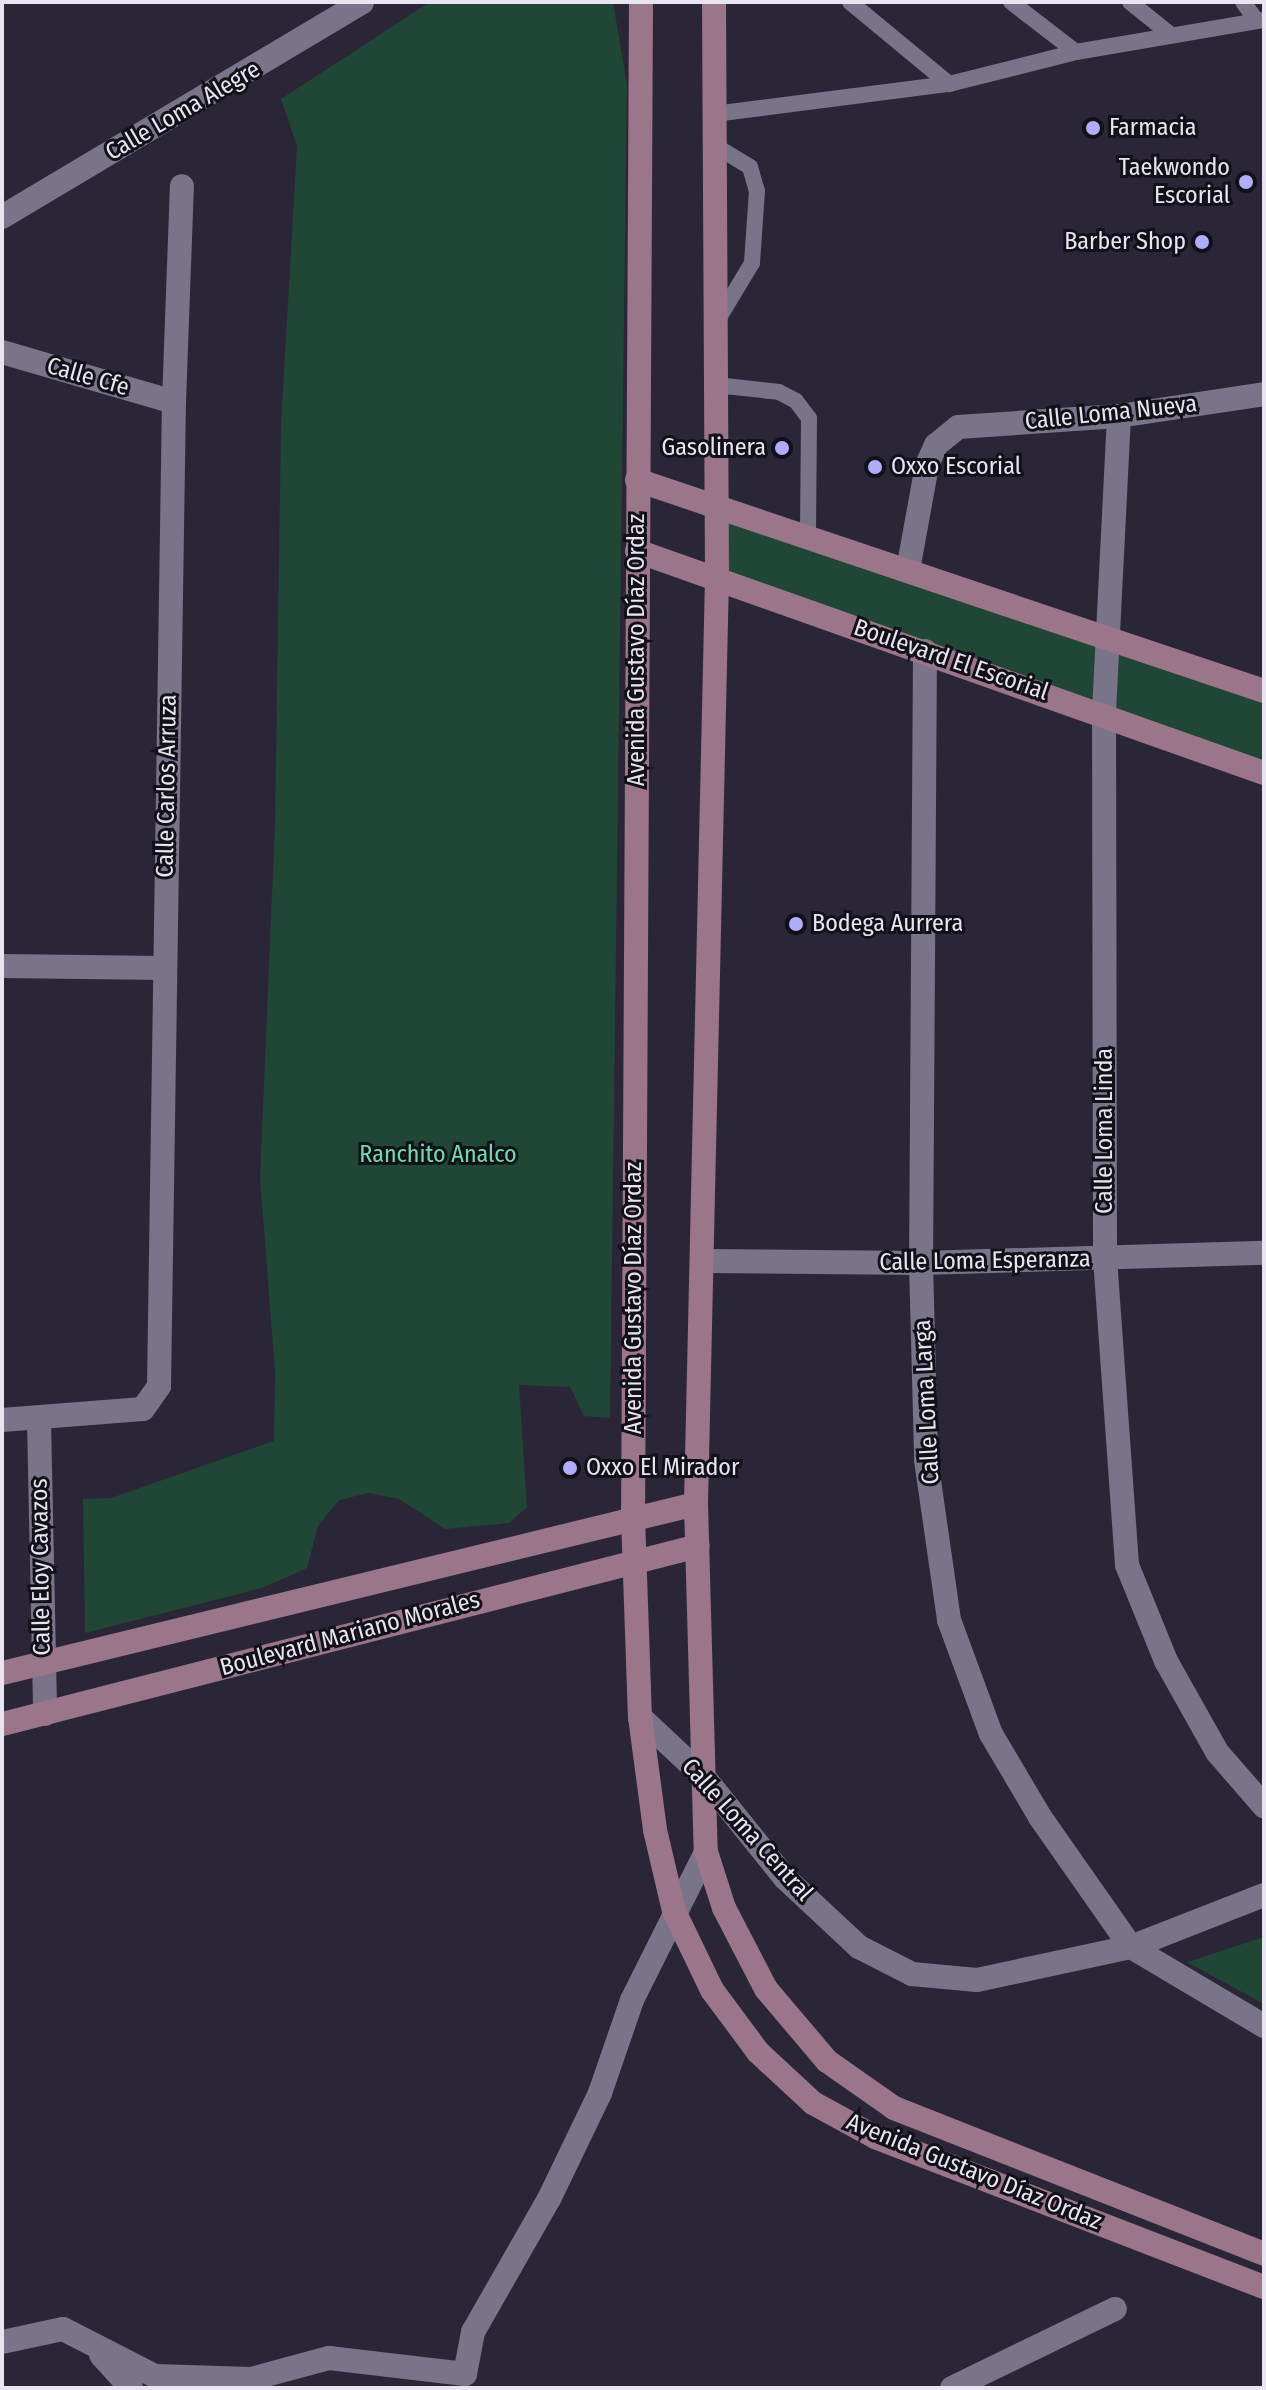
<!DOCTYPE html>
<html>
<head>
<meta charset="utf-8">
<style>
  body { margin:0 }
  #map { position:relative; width:1266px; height:2390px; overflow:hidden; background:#2a2637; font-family:"Fira Sans Condensed",sans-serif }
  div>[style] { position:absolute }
  .green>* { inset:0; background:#204635 }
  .lane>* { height:16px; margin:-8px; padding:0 8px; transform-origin:8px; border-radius:8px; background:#797489 }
  .street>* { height:24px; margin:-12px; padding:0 12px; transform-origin:12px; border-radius:12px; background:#797489 }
  .secondary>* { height:24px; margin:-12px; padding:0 12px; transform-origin:12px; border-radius:12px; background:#9b7589 }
  .dots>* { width:22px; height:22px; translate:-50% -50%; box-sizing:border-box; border:4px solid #121018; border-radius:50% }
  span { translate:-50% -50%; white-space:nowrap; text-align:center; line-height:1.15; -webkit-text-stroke:6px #121018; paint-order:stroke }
  .street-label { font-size:24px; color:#e8e5f1 }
  .poi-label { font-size:24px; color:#e8e5f1 }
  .left { translate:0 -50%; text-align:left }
  .right { translate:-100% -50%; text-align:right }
  .park-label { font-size:24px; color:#73d9ac }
  .frame { position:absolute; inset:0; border:4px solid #e8e5f1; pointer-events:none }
</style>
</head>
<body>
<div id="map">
  <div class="green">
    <div style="clip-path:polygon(430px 2px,613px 2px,627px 85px,610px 1418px,584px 1416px,570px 1387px,519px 1385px,527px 1507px,509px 1523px,445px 1529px,399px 1499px,369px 1493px,339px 1500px,318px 1526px,307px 1568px,262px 1588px,85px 1633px,83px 1499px,111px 1498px,274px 1441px,275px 1372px,260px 1178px,275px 824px,281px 424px,297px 146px,281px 99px)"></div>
    <div style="clip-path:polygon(719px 509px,1106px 642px,1103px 709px,721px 573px)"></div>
    <div style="clip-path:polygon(1111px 639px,1264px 693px,1264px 772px,1107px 711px)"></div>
    <div style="clip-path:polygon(1264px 1937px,1264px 2004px,1187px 1962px)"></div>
  </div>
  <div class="lane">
    <div style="left:850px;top:2px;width:129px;rotate:39.6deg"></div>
    <div style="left:1011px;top:2px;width:82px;rotate:37.6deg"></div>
    <div style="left:1130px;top:2px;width:51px;rotate:38.7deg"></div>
    <div style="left:1243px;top:2px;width:22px;rotate:54deg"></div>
    <div style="left:714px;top:114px;width:237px;rotate:-7.3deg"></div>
    <div style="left:949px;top:84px;width:131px;rotate:-14.1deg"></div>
    <div style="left:1076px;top:52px;width:191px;rotate:-9.7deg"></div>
    <div style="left:714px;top:145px;width:42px;rotate:31.4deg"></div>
    <div style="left:750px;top:167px;width:25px;rotate:74deg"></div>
    <div style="left:757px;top:191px;width:72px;rotate:94deg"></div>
    <div style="left:752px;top:263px;width:70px;rotate:121deg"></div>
    <div style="left:716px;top:385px;width:63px;rotate:6.3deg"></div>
    <div style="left:779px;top:392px;width:19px;rotate:28deg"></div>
    <div style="left:796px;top:401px;width:21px;rotate:53deg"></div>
    <div style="left:809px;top:418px;width:118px;rotate:90.5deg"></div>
  </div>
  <div class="street">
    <div style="left:2px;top:217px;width:419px;rotate:-30.8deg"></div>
    <div style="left:2px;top:352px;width:179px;rotate:16.2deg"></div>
    <div style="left:1119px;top:416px;width:297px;rotate:92.9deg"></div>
    <div style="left:1104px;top:713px;width:545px;rotate:89.89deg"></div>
    <div style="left:1105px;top:1258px;width:308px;rotate:85.9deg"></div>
    <div style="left:1127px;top:1565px;width:104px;rotate:67.9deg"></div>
    <div style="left:1166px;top:1661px;width:104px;rotate:60.7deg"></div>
    <div style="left:1217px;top:1752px;width:72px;rotate:49deg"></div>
    <div style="left:908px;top:570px;width:107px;rotate:-79.7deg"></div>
    <div style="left:927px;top:465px;width:22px;rotate:-66deg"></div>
    <div style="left:936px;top:445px;width:28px;rotate:-39deg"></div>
    <div style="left:958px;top:427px;width:161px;rotate:-3.9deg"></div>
    <div style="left:1119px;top:416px;width:147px;rotate:-8.6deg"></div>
    <div style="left:925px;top:651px;width:612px;rotate:90.37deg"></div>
    <div style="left:921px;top:1263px;width:197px;rotate:88.5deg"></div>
    <div style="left:926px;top:1460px;width:162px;rotate:81.8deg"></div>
    <div style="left:949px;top:1620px;width:121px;rotate:69.8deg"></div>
    <div style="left:991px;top:1734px;width:96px;rotate:59.4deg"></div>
    <div style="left:1040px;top:1817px;width:159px;rotate:55deg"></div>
    <div style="left:1131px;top:1947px;width:155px;rotate:30.7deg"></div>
    <div style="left:2px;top:966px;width:162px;rotate:0.7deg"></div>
    <div style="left:705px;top:1261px;width:216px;rotate:0.5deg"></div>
    <div style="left:921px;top:1263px;width:343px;rotate:-1.7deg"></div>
    <div style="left:2px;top:1420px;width:141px;rotate:-4.5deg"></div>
    <div style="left:143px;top:1409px;width:28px;rotate:-55deg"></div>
    <div style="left:159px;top:1386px;width:984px;rotate:-89.13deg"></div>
    <div style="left:174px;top:402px;width:216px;rotate:-87.9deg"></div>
    <div style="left:39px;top:1420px;width:294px;rotate:88.8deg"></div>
    <div style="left:640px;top:1717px;width:86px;rotate:43.1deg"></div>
    <div style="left:703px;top:1776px;width:131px;rotate:51.2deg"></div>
    <div style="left:785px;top:1878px;width:101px;rotate:43deg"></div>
    <div style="left:859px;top:1947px;width:59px;rotate:27deg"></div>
    <div style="left:912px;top:1974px;width:65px;rotate:5.3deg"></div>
    <div style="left:977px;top:1980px;width:157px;rotate:-12.1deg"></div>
    <div style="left:1131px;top:1947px;width:143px;rotate:-21.4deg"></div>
    <div style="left:2px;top:2342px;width:62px;rotate:-12deg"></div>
    <div style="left:63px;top:2329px;width:103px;rotate:27.1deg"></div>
    <div style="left:155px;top:2376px;width:96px;rotate:1.8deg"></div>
    <div style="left:251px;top:2379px;width:81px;rotate:-15.1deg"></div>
    <div style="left:329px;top:2358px;width:137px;rotate:6.7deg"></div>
    <div style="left:101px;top:2355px;width:45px;rotate:47.7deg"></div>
    <div style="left:465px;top:2374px;width:43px;rotate:-79.2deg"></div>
    <div style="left:473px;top:2332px;width:153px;rotate:-60.3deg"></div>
    <div style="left:549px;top:2199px;width:118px;rotate:-64.3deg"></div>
    <div style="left:600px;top:2093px;width:98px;rotate:-71deg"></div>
    <div style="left:632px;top:2000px;width:165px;rotate:-63.4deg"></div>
    <div style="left:952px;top:2388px;width:181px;rotate:-25.9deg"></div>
  </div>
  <div class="secondary">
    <div style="left:641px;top:2px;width:1516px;rotate:90.3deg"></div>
    <div style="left:633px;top:1518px;width:199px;rotate:88deg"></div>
    <div style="left:640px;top:1717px;width:114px;rotate:82.4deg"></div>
    <div style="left:655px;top:1830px;width:83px;rotate:76.8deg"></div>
    <div style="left:674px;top:1911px;width:88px;rotate:64.3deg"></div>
    <div style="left:712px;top:1990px;width:77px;rotate:53.4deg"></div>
    <div style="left:758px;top:2052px;width:75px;rotate:42.8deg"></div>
    <div style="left:813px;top:2103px;width:71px;rotate:28.7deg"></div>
    <div style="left:875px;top:2137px;width:417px;rotate:21.1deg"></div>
    <div style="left:714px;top:2px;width:575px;rotate:89.7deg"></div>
    <div style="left:717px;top:577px;width:927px;rotate:91.3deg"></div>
    <div style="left:696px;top:1504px;width:348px;rotate:88.4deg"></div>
    <div style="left:706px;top:1852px;width:59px;rotate:72.2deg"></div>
    <div style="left:724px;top:1908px;width:91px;rotate:62.6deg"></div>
    <div style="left:766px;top:1989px;width:94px;rotate:49.7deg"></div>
    <div style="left:827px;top:2061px;width:82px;rotate:35deg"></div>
    <div style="left:894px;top:2108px;width:398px;rotate:21.5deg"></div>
    <div style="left:637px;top:480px;width:662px;rotate:18.6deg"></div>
    <div style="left:637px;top:551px;width:665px;rotate:19.5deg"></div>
    <div style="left:2px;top:1673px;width:714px;rotate:-13.69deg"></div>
    <div style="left:2px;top:1724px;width:718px;rotate:-14.35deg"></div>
  </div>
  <div class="dots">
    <div style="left:1093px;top:128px;background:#b0aefa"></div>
    <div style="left:1246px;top:182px;background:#b0aefa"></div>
    <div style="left:1202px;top:242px;background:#b0aefa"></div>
    <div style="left:782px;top:448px;background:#b0aefa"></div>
    <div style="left:875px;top:467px;background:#b0aefa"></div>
    <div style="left:796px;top:924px;background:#b0aefa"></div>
    <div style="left:570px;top:1468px;background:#b0aefa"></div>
  </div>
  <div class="street-label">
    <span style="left:183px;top:111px;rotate:-30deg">Calle Loma Alegre</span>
    <span style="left:88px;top:377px;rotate:16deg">Calle Cfe</span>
    <span style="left:1111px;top:413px;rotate:-6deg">Calle Loma Nueva</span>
    <span style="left:637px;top:650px;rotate:-90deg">Avenida Gustavo Díaz Ordaz</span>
    <span style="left:951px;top:660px;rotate:19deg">Boulevard El Escorial</span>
    <span style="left:167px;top:786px;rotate:-89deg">Calle Carlos Arruza</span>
    <span style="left:1105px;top:1131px;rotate:-90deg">Calle Loma Linda</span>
    <span style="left:985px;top:1261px;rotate:-1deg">Calle Loma Esperanza</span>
    <span style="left:634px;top:1298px;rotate:-90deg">Avenida Gustavo Díaz Ordaz</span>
    <span style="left:927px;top:1402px;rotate:-93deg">Calle Loma Larga</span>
    <span style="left:41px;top:1567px;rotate:-91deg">Calle Eloy Cavazos</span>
    <span style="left:350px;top:1634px;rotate:-15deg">Boulevard Mariano Morales</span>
    <span style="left:747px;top:1830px;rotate:48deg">Calle Loma Central</span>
    <span style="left:974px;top:2172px;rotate:22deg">Avenida Gustavo Díaz Ordaz</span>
  </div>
  <div class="poi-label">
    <span class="left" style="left:1109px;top:128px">Farmacia</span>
    <span class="right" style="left:1230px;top:182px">Taekwondo<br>Escorial</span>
    <span class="right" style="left:1186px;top:242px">Barber Shop</span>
    <span class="right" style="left:766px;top:448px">Gasolinera</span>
    <span class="left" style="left:891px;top:467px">Oxxo Escorial</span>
    <span class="left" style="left:812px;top:924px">Bodega Aurrera</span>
    <span class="left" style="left:586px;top:1468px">Oxxo El Mirador</span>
  </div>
  <div class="park-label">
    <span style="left:438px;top:1155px">Ranchito Analco</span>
  </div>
  <div class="frame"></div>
</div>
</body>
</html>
